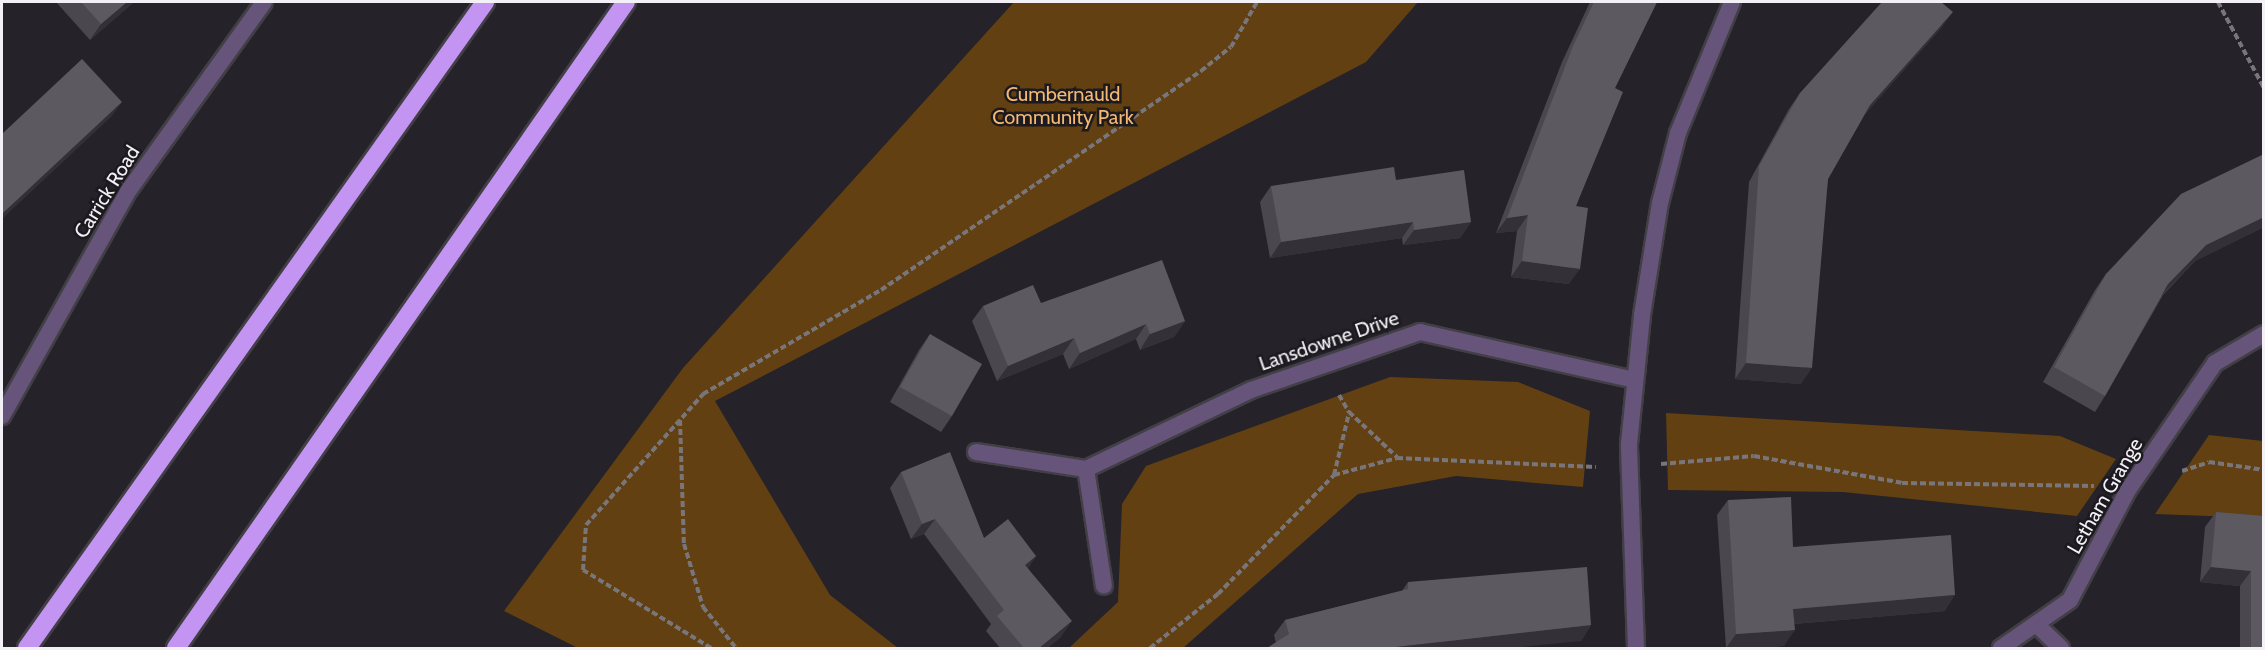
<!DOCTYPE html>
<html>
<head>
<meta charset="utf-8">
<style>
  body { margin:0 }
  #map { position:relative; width:2265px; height:650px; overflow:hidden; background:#252229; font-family:Cabin,sans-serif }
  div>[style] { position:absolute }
  .green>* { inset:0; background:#624012 }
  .path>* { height:4px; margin-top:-2px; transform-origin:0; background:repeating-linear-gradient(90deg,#78757b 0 6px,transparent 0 9px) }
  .roads { filter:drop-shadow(2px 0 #423f46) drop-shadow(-2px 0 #423f46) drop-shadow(0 2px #423f46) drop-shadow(0 -2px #423f46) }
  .minor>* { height:16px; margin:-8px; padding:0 8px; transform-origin:8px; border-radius:8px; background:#66547a }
  .motorway>* { height:18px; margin:-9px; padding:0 9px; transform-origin:9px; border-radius:9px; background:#c494f3 }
  .wall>* { inset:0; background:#4a474e }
  .shaded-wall>* { inset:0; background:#333037 }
  .building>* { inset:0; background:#5c5960 }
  span { translate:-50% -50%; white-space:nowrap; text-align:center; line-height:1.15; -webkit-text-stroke:5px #1c191f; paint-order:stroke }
  .park-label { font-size:20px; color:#f3b871 }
  .street-label { font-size:20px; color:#f4f1f6 }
  .frame { position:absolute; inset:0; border:3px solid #f4f1f6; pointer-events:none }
</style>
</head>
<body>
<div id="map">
  <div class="green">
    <div style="clip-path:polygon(1014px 2px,1418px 2px,1366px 62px,715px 401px,830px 595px,898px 648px,578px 648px,504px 611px,683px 368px)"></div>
    <div style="clip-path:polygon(1390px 377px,1518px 382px,1590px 411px,1583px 487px,1456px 476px,1358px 494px,1183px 648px,1069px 648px,1118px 602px,1122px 504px,1146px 466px)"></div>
    <div style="clip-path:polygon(1666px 413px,2060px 436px,2116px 459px,2077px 516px,1843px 492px,1668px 490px)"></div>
    <div style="clip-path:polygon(2209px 435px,2263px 441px,2263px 518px,2155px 514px)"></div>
  </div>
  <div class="path">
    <div style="left:2218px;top:2px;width:98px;rotate:61.9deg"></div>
    <div style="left:1339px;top:395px;width:20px;rotate:60deg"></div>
    <div style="left:1349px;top:412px;width:66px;rotate:43.2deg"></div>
    <div style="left:680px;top:420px;width:124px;rotate:88.2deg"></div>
    <div style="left:684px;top:544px;width:66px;rotate:73.2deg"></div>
    <div style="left:703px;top:607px;width:53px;rotate:51.2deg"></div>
    <div style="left:1661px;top:464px;width:93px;rotate:-4.9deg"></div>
    <div style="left:1754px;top:456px;width:150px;rotate:10.3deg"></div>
    <div style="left:1902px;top:483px;width:192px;rotate:0.9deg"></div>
    <div style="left:2182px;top:471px;width:28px;rotate:-18deg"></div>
    <div style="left:2209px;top:462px;width:56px;rotate:8.3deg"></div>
    <div style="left:1334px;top:475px;width:64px;rotate:-76.4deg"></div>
    <div style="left:711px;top:648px;width:150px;rotate:-148.6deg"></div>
    <div style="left:583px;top:570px;width:45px;rotate:-86.2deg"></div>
    <div style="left:586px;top:525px;width:176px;rotate:-48.2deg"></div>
    <div style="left:703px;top:394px;width:206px;rotate:-30.3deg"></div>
    <div style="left:881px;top:290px;width:388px;rotate:-34.4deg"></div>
    <div style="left:1201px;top:71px;width:38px;rotate:-39deg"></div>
    <div style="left:1231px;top:47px;width:52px;rotate:-60deg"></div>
    <div style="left:1150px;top:648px;width:87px;rotate:-38.5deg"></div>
    <div style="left:1218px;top:594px;width:166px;rotate:-45.7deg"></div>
    <div style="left:1334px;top:475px;width:65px;rotate:-15.1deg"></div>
    <div style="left:1397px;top:458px;width:199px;rotate:2.6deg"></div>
  </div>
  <div class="roads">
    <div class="minor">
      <div style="left:2px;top:416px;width:259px;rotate:-60.7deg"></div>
      <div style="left:129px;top:190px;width:231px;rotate:-54.3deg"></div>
      <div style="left:976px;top:452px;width:111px;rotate:8.8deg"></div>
      <div style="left:1086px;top:469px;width:183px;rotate:-25.6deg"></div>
      <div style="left:1251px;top:390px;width:179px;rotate:-18.9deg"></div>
      <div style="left:1420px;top:332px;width:220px;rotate:12.6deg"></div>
      <div style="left:1086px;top:469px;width:118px;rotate:81.3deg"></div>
      <div style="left:2036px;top:624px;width:35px;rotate:44deg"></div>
      <div style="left:1636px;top:648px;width:204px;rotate:-92deg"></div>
      <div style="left:1629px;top:444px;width:130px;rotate:-84.2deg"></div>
      <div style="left:1642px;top:315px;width:113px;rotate:-80.9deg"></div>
      <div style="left:1660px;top:203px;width:72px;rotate:-75.6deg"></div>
      <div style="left:1678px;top:133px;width:142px;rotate:-67.6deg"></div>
      <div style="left:2001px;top:648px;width:84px;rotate:-34.8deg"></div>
      <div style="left:2070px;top:600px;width:124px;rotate:-62.2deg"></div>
      <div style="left:2128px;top:490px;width:154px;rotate:-55.6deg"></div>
      <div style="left:2215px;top:363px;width:57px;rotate:-30.6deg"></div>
    </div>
    <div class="motorway">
      <div style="left:27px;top:648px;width:792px;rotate:-54.66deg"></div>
      <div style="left:176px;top:648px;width:787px;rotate:-55.14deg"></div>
    </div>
  </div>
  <div class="wall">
    <div style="clip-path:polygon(56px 2px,134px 2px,90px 40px)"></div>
    <div style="clip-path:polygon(1590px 2px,1657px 2px,1615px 88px,1576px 206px,1569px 284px,1511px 277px,1517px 231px,1496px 233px,1562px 62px)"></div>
    <div style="clip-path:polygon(1942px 2px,1942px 27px,1865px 114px,1828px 179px,1801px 384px,1735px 379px,1749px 182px,1789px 109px,1800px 93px)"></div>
    <div style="clip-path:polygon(2264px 154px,2264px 227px,2195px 261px,2163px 295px,2105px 396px,2095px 412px,2043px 382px,2095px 290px,2106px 274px)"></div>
    <div style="clip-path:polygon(1396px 180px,1471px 222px,1460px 238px,1403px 245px,1402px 238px,1270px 258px,1260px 202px,1271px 186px)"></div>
    <div style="clip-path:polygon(1041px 303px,1185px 321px,1174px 337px,1140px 350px,1136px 339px,1069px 369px,1063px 354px,997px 381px,972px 321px,983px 306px)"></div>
    <div style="clip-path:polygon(930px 334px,952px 416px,941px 432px,890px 402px,919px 350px)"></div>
    <div style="clip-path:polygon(901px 472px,984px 538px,1036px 556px,1028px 568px,1061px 637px,1047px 648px,1000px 648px,986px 631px,991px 624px,924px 534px,911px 539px,890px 488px)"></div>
    <div style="clip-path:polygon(1728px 500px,1793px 547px,1945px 611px,1794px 624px,1784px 646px,1726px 648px,1717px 515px)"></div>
    <div style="clip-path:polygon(2216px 512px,2264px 516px,2264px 648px,2240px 648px,2240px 586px,2200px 582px,2205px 527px)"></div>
    <div style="clip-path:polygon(1408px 582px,1591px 625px,1581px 641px,1276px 643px,1274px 635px,1285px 620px,1402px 591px)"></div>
  </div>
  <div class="shaded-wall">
    <div style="clip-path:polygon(127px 2px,134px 2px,90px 40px,101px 24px)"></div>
    <div style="clip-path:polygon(1953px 12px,1942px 27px,1859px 121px,1870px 105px)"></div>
    <div style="clip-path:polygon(122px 102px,111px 117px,2px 219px,2px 214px)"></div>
    <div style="clip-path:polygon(1528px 215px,1517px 231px,1496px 233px,1507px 218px)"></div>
    <div style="clip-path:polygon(2264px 217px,2264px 227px,2195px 261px,2157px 300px,2168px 284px,2206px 245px)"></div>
    <div style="clip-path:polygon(1413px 222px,1402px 238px,1270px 258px,1281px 242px)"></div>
    <div style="clip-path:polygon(1471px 222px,1460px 238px,1403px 245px,1414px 230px)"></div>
    <div style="clip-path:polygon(1522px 261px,1580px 269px,1569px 284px,1511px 277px)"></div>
    <div style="clip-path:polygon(1185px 321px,1174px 337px,1140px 350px,1150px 334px)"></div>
    <div style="clip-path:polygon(1146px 324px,1136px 339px,1069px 369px,1080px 353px)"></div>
    <div style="clip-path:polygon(1074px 338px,1063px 354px,997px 381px,1008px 366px)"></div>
    <div style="clip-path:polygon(1746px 363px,1812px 368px,1801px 384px,1735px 379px)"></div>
    <div style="clip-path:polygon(935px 519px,924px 534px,911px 539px,922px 524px)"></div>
    <div style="clip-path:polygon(1036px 556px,1026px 571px,1025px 565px)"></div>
    <div style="clip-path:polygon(2211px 567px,2251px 571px,2240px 586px,2200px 582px)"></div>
    <div style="clip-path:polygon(1955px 595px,1945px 611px,1782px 625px,1793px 609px)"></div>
    <div style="clip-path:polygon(1072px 621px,1061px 637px,1047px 648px,1039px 648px)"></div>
    <div style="clip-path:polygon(1591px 625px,1581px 641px,1513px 648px,1395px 648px,1396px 647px)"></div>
    <div style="clip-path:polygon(1795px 630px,1784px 646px,1726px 648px,1736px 634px)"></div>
  </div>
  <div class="building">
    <div style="clip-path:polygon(81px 2px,127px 2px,101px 24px)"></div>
    <div style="clip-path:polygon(1594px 2px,1657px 2px,1615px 88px,1623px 92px,1576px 206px,1588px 208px,1580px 269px,1522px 261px,1528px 215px,1507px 218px,1573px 46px)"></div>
    <div style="clip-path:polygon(1882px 2px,1941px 2px,1953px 12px,1870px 105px,1828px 179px,1812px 368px,1746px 363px,1759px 166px,1800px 93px)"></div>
    <div style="clip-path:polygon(82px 59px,122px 102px,2px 214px,2px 134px)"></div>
    <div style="clip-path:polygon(2264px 154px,2264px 217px,2206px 245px,2168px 284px,2105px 396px,2054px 367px,2106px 274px,2181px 194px)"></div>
    <div style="clip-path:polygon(1394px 167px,1396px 180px,1464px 170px,1471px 222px,1414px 230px,1413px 222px,1281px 242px,1271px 186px)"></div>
    <div style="clip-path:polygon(1162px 260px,1185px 321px,1150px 334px,1146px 324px,1080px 353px,1074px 338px,1008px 366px,983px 306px,1033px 285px,1041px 303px)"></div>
    <div style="clip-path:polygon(930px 334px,982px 364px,952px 416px,900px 387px)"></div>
    <div style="clip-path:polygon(950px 452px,984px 538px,1008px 519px,1036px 556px,1025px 565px,1072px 621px,1039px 648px,1024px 648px,997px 616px,1004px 610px,935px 519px,922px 524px,901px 472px)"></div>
    <div style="clip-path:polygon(1791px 497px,1793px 547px,1951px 535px,1955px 595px,1793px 609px,1795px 630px,1736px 634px,1728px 500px)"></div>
    <div style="clip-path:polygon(2216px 512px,2264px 516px,2264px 648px,2251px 648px,2251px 571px,2211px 567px)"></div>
    <div style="clip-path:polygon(1587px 567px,1591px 625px,1396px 647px,1396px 648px,1267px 648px,1289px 634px,1285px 620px,1408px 589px,1408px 582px)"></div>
  </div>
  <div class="park-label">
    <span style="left:1063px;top:106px">Cumbernauld<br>Community Park</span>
  </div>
  <div class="street-label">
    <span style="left:107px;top:192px;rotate:-58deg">Carrick Road</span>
    <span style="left:1329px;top:341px;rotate:-19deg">Lansdowne Drive</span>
    <span style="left:2105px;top:496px;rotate:-60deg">Letham Grange</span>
  </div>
  <div class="frame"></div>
</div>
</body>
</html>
